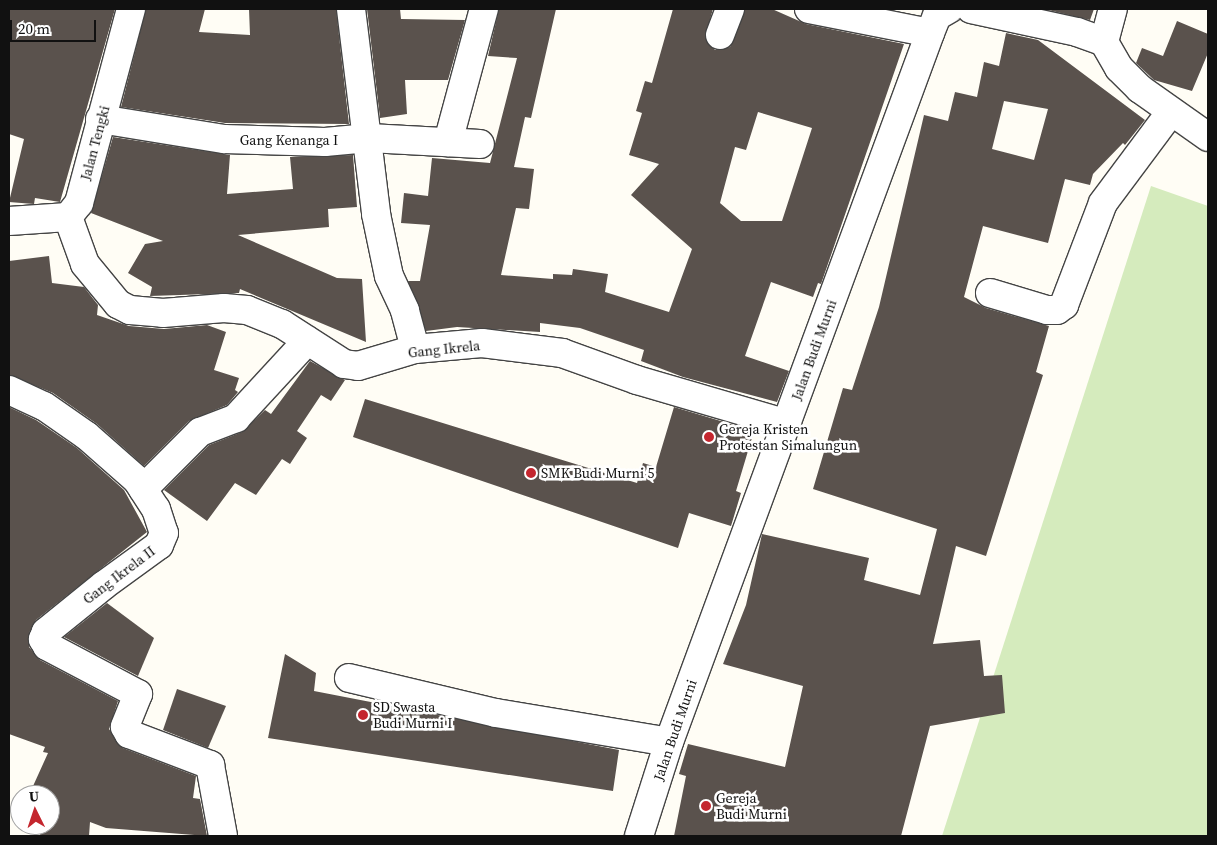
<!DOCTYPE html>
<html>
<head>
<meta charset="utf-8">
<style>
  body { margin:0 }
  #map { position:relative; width:1217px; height:845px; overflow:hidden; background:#fffdf5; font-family:"Source Serif 4",serif }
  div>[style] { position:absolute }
  .green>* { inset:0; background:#d5ebbd }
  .building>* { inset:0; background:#5a524d }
  .roads { filter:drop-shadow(1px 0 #444) drop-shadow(-1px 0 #444) drop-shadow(0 1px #444) drop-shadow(0 -1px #444) }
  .minor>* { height:28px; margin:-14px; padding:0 14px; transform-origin:14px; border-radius:14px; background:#fff }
  .dots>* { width:14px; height:14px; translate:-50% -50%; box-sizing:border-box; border:2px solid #fff; border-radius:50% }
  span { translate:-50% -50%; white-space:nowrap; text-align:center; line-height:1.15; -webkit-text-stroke:5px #fff; paint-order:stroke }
  .street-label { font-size:14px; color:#111 }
  .poi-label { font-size:14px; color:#111 }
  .left { translate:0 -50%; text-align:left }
  .frame { position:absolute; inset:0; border:10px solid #111; pointer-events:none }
  .north { position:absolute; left:10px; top:785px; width:50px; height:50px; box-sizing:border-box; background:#fff; border:1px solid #a0a0a0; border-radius:50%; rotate:356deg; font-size:14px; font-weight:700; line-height:20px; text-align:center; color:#111 }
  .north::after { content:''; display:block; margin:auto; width:18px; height:22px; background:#c4262e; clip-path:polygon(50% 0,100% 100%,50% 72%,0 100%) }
  .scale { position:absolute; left:10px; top:20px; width:86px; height:22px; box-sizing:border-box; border:2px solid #111; border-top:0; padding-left:6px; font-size:15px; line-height:18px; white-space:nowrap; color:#111; -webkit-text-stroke:4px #fff; paint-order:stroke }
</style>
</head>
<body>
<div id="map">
  <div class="green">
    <div style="clip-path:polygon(1151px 186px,1208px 206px,1208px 836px,942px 836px)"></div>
  </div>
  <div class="building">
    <div style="clip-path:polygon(9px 9px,115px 9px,60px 202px,35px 198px,34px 204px,9px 202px,24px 139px,9px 134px)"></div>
    <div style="clip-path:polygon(146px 9px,205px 9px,199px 32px,250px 35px,249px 9px,336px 9px,349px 124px,225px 123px,121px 107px)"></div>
    <div style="clip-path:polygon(367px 9px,400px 9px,401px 19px,465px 20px,448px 80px,405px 80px,407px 114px,380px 118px)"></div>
    <div style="clip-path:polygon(evenodd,499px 9px,556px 9px,531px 118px,525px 117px,514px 167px,534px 169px,529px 209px,516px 208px,501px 275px,553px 279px,553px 274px,572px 275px,573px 269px,608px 274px,605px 292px,669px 312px,692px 249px,631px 195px,659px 164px,629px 155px,642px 113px,636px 111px,645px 81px,652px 83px,673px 9px,713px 9px,705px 37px,715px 50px,730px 47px,745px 9px,772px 9px,806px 24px,904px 44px,821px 284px,818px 283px,813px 297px,771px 282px,745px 356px,789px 371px,777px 402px,683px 377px,641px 361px,644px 350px,580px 328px,540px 323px,540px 332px,457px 327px,426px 331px,408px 281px,420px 281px,430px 225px,401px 223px,404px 193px,428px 196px,432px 158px,490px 163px,517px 58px,488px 56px,499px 9px,758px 112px,812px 128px,782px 221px,741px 221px,720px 203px,735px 147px,746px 150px,758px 112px)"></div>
    <div style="clip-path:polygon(1044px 9px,1094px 9px,1090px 20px)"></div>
    <div style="clip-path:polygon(1177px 21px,1208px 34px,1208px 53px,1192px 91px,1154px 80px,1136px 63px,1142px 48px,1163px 56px)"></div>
    <div style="clip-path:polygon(evenodd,1006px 33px,1038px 40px,1145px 120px,1125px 145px,1123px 143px,1093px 174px,1090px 185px,1065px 179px,1048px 243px,983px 226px,964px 297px,986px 308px,1049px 326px,1036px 372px,1043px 375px,986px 556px,956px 546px,933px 644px,980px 640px,984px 676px,1002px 675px,1005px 713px,930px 726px,901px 836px,674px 836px,686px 776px,679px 774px,688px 744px,785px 767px,803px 686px,723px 664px,746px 605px,762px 534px,869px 558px,864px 580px,920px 595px,937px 529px,813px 489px,843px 388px,852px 390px,879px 307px,924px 115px,948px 121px,955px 92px,977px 97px,984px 62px,999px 66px,1006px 33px,1004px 101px,1048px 109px,1034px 160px,992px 149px,1004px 101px)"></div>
    <div style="clip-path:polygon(113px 137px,230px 155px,227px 194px,293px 189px,290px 157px,353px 155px,357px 207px,328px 209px,329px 227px,238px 235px,337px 278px,362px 279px,366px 342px,240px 289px,239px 293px,150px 296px,152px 287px,128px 273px,145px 244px,163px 241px,91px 213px)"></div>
    <div style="clip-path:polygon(49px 256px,52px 283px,84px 287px,98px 305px,97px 315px,129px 326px,164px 329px,207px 325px,226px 332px,214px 370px,239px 378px,235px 390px,238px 392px,227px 405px,189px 421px,144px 466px,97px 424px,53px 393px,9px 375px,9px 261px)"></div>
    <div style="clip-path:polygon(310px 361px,345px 380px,331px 401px,321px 395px,297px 431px,307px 438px,290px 464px,282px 459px,256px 495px,235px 483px,207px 521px,164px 490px,209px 445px,242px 432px,265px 410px,271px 414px)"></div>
    <div style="clip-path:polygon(365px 399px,637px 483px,643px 463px,656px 467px,674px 407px,754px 431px,736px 491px,741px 493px,731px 526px,689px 513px,678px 548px,353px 437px)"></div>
    <div style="clip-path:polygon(9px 407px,36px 420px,77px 448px,124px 490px,147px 532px,36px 620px,29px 633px,29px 647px,40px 660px,118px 701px,109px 729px,123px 748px,196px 776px,193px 798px,200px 799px,207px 836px,106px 828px,90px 822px,89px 836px,40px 836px,41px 825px,50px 825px,50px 795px,29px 795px,48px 753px,43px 752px,45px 747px,9px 734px)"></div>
    <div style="clip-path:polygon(107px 603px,154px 638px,138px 676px,64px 637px)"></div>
    <div style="clip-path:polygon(285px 654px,316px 673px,314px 691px,619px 750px,613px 791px,268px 738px)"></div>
    <div style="clip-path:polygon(177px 689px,226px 706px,208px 748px,163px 730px)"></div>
  </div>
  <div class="roads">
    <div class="minor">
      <div style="left:351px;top:9px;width:207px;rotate:83deg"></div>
      <div style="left:376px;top:214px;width:63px;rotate:78.2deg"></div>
      <div style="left:389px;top:276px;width:38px;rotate:65deg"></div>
      <div style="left:405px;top:311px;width:39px;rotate:75deg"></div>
      <div style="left:809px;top:9px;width:123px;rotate:11.2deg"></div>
      <div style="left:971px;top:9px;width:108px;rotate:12.2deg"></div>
      <div style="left:1077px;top:32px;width:29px;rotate:20deg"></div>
      <div style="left:1104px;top:42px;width:30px;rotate:60deg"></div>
      <div style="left:1119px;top:68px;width:30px;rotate:45deg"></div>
      <div style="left:1140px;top:89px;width:83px;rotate:35.2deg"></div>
      <div style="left:720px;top:35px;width:28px;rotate:-69deg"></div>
      <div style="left:1104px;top:42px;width:34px;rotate:-75deg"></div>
      <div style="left:100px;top:119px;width:126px;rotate:9.2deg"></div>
      <div style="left:224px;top:139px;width:101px;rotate:1.7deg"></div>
      <div style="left:325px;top:142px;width:44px;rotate:-5.2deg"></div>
      <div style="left:369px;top:138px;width:111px;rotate:3.1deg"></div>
      <div style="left:448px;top:142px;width:138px;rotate:-74.9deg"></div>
      <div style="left:68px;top:217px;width:50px;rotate:70.1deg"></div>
      <div style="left:85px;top:264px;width:52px;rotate:50.5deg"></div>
      <div style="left:118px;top:304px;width:13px;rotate:27deg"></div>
      <div style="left:130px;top:310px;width:33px;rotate:5deg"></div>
      <div style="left:163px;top:313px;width:61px;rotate:-4.7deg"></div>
      <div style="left:224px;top:308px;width:23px;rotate:5deg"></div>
      <div style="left:247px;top:310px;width:38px;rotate:22deg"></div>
      <div style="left:282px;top:324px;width:74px;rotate:32.8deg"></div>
      <div style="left:344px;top:364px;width:14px;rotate:8deg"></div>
      <div style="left:358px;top:366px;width:59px;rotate:-16.6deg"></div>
      <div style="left:415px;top:349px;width:67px;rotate:-5.1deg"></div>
      <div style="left:482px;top:343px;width:81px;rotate:7.1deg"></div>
      <div style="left:562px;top:353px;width:80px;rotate:19.8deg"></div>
      <div style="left:637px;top:380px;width:156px;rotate:16.3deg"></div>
      <div style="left:9px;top:221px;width:59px;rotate:-3.9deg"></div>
      <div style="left:68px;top:217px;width:18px;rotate:-52deg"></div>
      <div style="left:79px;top:203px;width:201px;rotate:-75deg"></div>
      <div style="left:990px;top:293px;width:59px;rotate:16.6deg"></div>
      <div style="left:1047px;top:310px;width:10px"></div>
      <div style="left:1057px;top:310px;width:9px;rotate:-36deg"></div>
      <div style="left:1064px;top:305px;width:109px;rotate:-69.1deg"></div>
      <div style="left:1103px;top:203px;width:112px;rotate:-53.3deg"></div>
      <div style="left:9px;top:390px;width:38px;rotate:25deg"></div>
      <div style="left:44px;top:406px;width:52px;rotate:34.9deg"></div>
      <div style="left:87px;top:436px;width:67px;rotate:41.3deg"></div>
      <div style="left:137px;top:480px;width:35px;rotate:57deg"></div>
      <div style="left:156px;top:509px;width:25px;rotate:72deg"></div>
      <div style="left:164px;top:533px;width:13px;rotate:113deg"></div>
      <div style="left:159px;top:545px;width:68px;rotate:144deg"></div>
      <div style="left:104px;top:585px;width:75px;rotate:141deg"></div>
      <div style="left:46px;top:632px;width:8px;rotate:113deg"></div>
      <div style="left:43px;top:639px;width:8px;rotate:60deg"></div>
      <div style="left:47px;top:646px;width:103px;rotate:27.8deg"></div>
      <div style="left:138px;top:694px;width:35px;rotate:112deg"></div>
      <div style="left:125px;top:727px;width:8px;rotate:60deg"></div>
      <div style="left:129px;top:734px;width:87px;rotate:20.9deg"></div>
      <div style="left:210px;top:765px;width:72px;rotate:79.6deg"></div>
      <div style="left:143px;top:489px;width:81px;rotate:-45deg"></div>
      <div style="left:200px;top:432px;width:39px;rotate:-21deg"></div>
      <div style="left:236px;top:418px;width:105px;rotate:-47.3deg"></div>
      <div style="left:349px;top:678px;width:151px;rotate:13.4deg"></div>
      <div style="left:496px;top:713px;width:175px;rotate:9.5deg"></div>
      <div style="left:639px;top:836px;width:99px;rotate:-72.3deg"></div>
      <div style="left:669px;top:742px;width:756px;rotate:-69.79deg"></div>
      <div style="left:930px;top:33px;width:18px;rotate:-68deg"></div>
      <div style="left:937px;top:16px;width:14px;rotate:-30deg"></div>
    </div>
  </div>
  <div class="dots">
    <div style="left:709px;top:437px;background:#c4262e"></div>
    <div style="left:531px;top:473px;background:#c4262e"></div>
    <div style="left:363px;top:715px;background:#c4262e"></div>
    <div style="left:706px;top:806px;background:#c4262e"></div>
  </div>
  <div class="street-label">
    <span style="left:289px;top:140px">Gang Kenanga I</span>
    <span style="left:95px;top:143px;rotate:-75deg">Jalan Tengki</span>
    <span style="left:444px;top:349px;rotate:-6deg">Gang Ikrela</span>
    <span style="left:814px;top:350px;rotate:-70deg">Jalan Budi Murni</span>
    <span style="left:119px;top:575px;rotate:-37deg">Gang Ikrela II</span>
    <span style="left:675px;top:730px;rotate:-71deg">Jalan Budi Murni</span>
  </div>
  <div class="poi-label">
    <span class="left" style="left:719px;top:437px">Gereja Kristen<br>Protestan Simalungun</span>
    <span class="left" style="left:541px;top:473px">SMK Budi Murni 5</span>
    <span class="left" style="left:373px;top:715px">SD Swasta<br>Budi Murni I</span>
    <span class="left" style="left:716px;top:806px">Gereja<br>Budi Murni</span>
  </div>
  <div class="frame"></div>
  <div class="north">U</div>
  <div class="scale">20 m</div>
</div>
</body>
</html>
